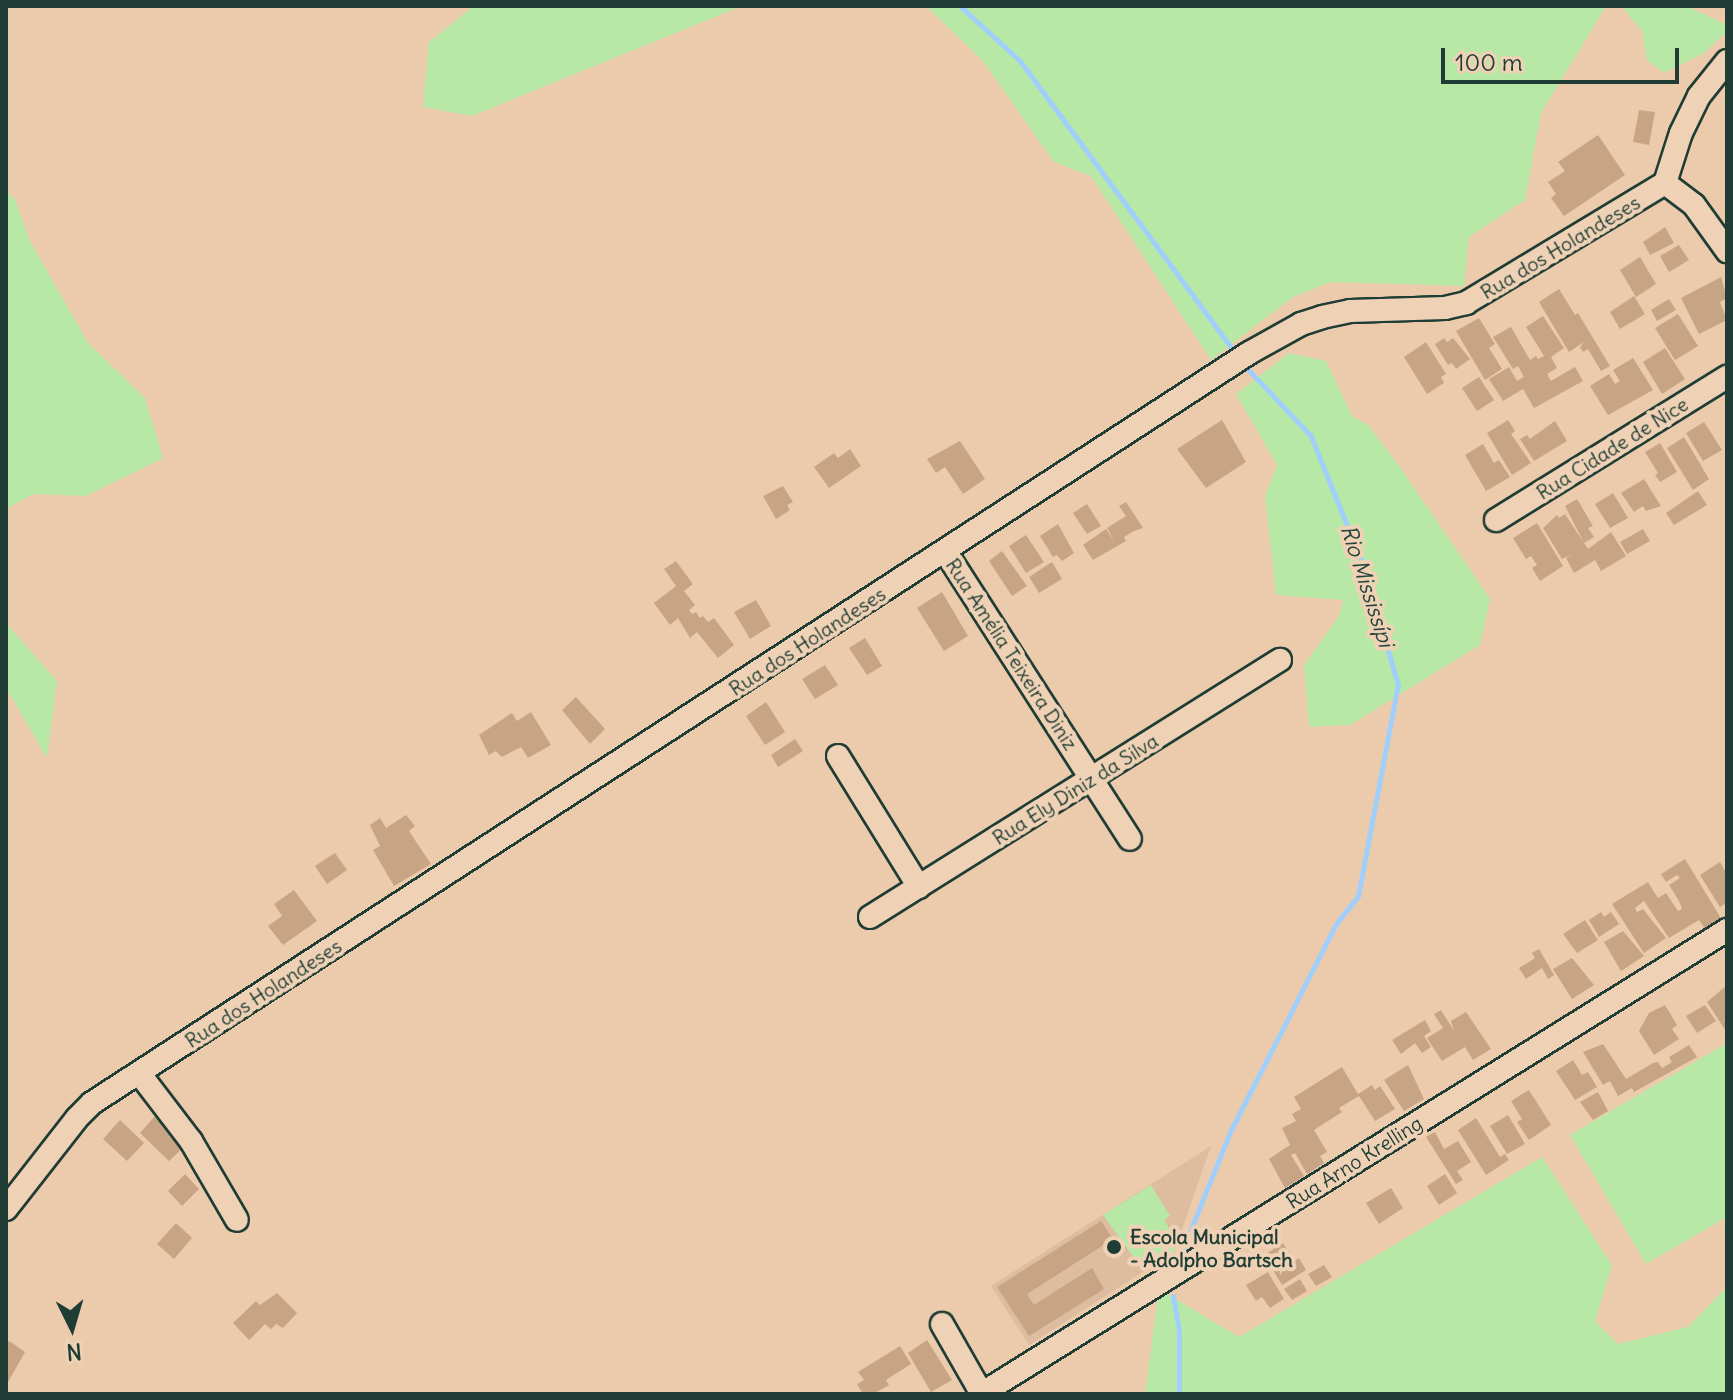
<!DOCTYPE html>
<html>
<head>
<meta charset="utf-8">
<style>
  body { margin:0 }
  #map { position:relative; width:1733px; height:1400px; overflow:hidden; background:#eccbad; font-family:Delius,sans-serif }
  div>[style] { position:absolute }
  .built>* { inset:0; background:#ddbc9f }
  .green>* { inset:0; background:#b8e8a6 }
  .stream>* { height:5px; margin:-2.5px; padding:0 2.5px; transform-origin:2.5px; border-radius:2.5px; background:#a0cffb }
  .building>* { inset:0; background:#c7a484 }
  .roads { filter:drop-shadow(2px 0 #1f3d34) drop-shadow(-2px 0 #1f3d34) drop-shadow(0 2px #1f3d34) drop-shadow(0 -2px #1f3d34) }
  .minor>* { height:22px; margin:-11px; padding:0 11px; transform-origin:11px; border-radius:11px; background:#efd1b5 }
  .dots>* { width:22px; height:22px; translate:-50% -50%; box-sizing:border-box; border:4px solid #efd1b5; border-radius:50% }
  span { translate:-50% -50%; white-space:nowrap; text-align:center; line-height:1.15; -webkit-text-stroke:8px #efd1b5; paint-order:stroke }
  .street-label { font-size:20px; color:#1f3d34 }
  .poi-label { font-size:20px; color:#1f3d34; font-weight:700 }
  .left { translate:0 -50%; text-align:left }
  .water-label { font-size:22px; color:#25443e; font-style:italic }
  .frame { position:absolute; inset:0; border:8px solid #1f3d34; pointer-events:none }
  .north { position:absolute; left:32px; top:1288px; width:80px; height:80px; -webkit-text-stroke:6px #efd1b5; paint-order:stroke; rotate:175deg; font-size:22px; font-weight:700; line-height:32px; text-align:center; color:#1f3d34 }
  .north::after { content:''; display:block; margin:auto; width:28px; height:36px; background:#1f3d34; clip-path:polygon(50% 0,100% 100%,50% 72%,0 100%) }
  .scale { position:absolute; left:1441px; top:48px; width:238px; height:36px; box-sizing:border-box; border:4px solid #1f3d34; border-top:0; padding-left:10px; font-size:24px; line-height:28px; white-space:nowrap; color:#1f3d34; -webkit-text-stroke:6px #efd1b5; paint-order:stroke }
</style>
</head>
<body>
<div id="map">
  <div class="built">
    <div style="clip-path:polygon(1211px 1146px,1174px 1252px,1029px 1345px,991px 1286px)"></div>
  </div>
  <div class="green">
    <div style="clip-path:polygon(474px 6px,742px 6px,472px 116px,423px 107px,429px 42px)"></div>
    <div style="clip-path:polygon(926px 6px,1612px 6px,1605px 8px,1541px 113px,1525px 200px,1469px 237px,1464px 286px,1331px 282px,1293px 297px,1211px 360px,1091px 176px,1054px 162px,982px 60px)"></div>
    <div style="clip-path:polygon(1621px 6px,1687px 6px,1727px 25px,1727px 32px,1704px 53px,1664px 73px,1647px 60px,1642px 31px)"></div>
    <div style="clip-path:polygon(6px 191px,15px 199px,30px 241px,88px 343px,145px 398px,163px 458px,86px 496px,33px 494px,6px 509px)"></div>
    <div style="clip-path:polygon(1289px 353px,1326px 361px,1352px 416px,1369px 426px,1400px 467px,1490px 599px,1480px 645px,1350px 725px,1309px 727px,1304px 665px,1339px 616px,1343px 600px,1276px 595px,1265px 497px,1277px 465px,1236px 394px)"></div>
    <div style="clip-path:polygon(6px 623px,57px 681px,47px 758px,6px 688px)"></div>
    <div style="clip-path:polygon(1727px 1043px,1727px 1217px,1646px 1264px,1570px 1135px)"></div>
    <div style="clip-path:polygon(1542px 1157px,1612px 1265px,1595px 1321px,1618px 1344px,1688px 1327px,1727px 1287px,1727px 1394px,1145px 1394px,1159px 1289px,1239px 1337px)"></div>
    <div style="clip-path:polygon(1151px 1185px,1170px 1216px,1164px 1220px,1178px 1242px,1174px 1252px,1144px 1271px,1103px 1215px)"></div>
  </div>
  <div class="stream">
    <div style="left:960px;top:6px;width:81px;rotate:42.5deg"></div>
    <div style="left:1020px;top:61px;width:363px;rotate:53.6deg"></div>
    <div style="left:1182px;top:1251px;width:128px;rotate:-68deg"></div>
    <div style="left:1230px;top:1132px;width:233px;rotate:-63deg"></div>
    <div style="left:1336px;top:924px;width:36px;rotate:-52deg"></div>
    <div style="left:1358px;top:896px;width:215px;rotate:-79.3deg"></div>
    <div style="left:1398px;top:685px;width:125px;rotate:-106.3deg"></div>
    <div style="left:1363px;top:565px;width:139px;rotate:-112deg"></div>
    <div style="left:1311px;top:436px;width:99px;rotate:-133.4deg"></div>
    <div style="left:1173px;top:1296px;width:35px;rotate:80deg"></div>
    <div style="left:1179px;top:1330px;width:64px;rotate:90deg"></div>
  </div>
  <div class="building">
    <div style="clip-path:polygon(1639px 110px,1655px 112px,1649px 145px,1633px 142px)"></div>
    <div style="clip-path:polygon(1598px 135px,1625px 175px,1564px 216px,1551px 198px,1556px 194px,1548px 182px,1565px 171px,1558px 162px)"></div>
    <div style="clip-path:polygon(1665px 227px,1674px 243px,1650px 255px,1643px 242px)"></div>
    <div style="clip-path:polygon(1679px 245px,1689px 260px,1669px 272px,1660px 256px)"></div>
    <div style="clip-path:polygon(1640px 257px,1656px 284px,1636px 297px,1620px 270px)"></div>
    <div style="clip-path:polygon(1721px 277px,1727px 298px,1720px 302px,1727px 320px,1699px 334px,1681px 298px)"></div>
    <div style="clip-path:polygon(1559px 289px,1575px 315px,1578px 313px,1610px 366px,1601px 371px,1588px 349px,1583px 352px,1580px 347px,1584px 342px,1569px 352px,1539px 302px)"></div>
    <div style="clip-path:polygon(1634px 296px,1645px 314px,1620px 329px,1610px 312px)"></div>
    <div style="clip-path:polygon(1669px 299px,1676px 310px,1657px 321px,1651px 310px)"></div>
    <div style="clip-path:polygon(1678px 314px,1698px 346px,1675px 360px,1655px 328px)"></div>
    <div style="clip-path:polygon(1543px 316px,1564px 348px,1551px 357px,1557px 368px,1547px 374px,1551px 381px,1575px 367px,1583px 381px,1534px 408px,1523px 389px,1503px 401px,1489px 379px,1509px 367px,1517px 381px,1524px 377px,1518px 366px,1513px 369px,1493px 337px,1511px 327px,1530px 360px,1536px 356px,1538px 359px,1544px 356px,1526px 327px)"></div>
    <div style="clip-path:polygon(1479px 318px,1495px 344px,1489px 348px,1502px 369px,1485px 380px,1456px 331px)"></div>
    <div style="clip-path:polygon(1444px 338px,1447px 342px,1453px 338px,1470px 359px,1456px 369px,1452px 363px,1448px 365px,1435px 344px)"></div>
    <div style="clip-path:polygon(1426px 342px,1446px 374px,1441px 377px,1444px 383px,1427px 394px,1404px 357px)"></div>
    <div style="clip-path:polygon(1665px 348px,1685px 379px,1662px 394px,1643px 362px)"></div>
    <div style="clip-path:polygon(1633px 358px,1653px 390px,1608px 415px,1590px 386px,1609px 374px,1615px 384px,1620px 381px,1613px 370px)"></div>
    <div style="clip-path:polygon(1479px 377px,1494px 400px,1477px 411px,1462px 388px)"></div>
    <div style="clip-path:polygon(1222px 420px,1246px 462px,1206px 488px,1177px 449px)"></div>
    <div style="clip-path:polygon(1508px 420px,1515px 431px,1511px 434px,1531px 463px,1512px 475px,1487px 433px)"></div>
    <div style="clip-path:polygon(1555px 421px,1567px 441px,1534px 461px,1520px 439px,1527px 435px,1530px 439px)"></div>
    <div style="clip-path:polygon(1704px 422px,1722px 450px,1703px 461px,1686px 433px)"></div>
    <div style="clip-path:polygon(1684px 437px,1709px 479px,1693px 490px,1667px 448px)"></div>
    <div style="clip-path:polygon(960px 441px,985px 479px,963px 494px,945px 467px,936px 473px,927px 459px)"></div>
    <div style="clip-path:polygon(1660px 443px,1677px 472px,1660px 482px,1655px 475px,1658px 473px,1645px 452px)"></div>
    <div style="clip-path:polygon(1483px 444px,1494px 463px,1499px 460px,1510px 477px,1486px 491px,1465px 455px)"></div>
    <div style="clip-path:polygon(850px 449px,861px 466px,829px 488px,814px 467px,834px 453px,838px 458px)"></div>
    <div style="clip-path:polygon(1644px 479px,1661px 506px,1646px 511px,1643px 506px,1634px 512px,1621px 493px)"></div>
    <div style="clip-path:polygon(783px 486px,793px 502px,787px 505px,790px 510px,776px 519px,763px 496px)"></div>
    <div style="clip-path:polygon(1698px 491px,1707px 505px,1674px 525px,1666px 513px)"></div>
    <div style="clip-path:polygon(1613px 493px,1628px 518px,1610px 528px,1595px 504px)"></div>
    <div style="clip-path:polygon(1577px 499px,1593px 526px,1588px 528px,1594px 537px,1584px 543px,1565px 506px)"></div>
    <div style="clip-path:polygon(1126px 502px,1143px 528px,1134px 531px,1124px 537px,1126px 541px,1093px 560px,1083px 545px,1106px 529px,1115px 542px,1107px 528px,1126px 516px,1119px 506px)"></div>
    <div style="clip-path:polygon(1087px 504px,1101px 526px,1087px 534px,1073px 513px)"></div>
    <div style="clip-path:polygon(1565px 514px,1588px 549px,1611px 532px,1626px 556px,1601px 571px,1595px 560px,1574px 573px,1566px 558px,1574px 553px,1562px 559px,1543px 528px,1557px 515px,1559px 518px)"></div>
    <div style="clip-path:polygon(1537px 523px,1563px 566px,1540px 581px,1532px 568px,1537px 565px,1531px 556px,1526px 559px,1513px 538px)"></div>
    <div style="clip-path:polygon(1058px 524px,1074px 553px,1062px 561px,1057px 555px,1053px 557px,1040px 536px)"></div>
    <div style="clip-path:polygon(1643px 529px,1650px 541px,1627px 554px,1620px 542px)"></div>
    <div style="clip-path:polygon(1026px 535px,1044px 562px,1026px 573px,1009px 546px)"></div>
    <div style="clip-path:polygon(1002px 551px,1027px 586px,1012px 596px,989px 561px)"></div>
    <div style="clip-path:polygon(676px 561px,693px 584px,684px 591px,695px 605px,689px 610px,692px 614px,696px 612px,700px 618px,703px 616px,708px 622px,714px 618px,734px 645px,718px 658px,697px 632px,690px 638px,678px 618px,670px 625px,654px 603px,676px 586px,664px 569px)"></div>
    <div style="clip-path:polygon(1052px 562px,1062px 579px,1039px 593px,1029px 577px)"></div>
    <div style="clip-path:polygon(942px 592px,968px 636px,944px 651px,917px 608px)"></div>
    <div style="clip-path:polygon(756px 600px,771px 626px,750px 639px,734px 612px)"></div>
    <div style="clip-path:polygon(865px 638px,882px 666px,867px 675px,849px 648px)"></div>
    <div style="clip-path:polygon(825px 665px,838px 685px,815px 699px,802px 679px)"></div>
    <div style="clip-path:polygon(576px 697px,605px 729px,590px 744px,562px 710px)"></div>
    <div style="clip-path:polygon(766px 702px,785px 732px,765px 745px,746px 716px)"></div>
    <div style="clip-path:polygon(531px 712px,551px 745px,528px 758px,521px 747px,502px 757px,496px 751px,489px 755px,479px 735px,512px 713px,517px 721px)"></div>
    <div style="clip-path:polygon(795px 739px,803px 751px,778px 767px,771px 755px)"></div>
    <div style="clip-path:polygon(406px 815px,415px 826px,409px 831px,431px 864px,394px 886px,373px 850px,380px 846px,370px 825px,380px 818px,386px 828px)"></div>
    <div style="clip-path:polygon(335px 853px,347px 870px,327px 884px,315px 866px)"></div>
    <div style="clip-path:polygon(1685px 859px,1722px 920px,1706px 930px,1699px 920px,1669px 938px,1644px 901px,1635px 908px,1637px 912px,1643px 909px,1666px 938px,1644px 953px,1612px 904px,1648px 882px,1658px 898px,1666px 893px,1678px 911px,1682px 909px,1679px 901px,1669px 885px,1680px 878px,1677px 875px,1666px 882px,1661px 874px)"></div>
    <div style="clip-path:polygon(1720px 862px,1727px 874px,1727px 903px,1720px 907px,1700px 875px)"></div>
    <div style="clip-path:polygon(294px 890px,317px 921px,283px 945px,268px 926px,282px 916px,274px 904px)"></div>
    <div style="clip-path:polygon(1601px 912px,1604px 917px,1611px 912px,1619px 924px,1599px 937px,1589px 920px)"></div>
    <div style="clip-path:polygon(1585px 920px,1598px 940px,1577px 953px,1563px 934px)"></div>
    <div style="clip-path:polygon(1623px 931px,1644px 956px,1621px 971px,1604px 942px)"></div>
    <div style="clip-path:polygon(1539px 949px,1554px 975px,1548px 979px,1542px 968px,1526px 979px,1519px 968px,1535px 958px,1532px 953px)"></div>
    <div style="clip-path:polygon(1572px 958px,1594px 985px,1572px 999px,1553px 969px)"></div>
    <div style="clip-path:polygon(1727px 985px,1727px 1033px,1707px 1002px)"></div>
    <div style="clip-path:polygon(1665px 1005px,1677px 1025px,1672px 1029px,1679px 1039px,1654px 1055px,1639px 1031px,1649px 1013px)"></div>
    <div style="clip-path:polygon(1705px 1005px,1716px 1021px,1697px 1033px,1686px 1016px)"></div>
    <div style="clip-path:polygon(1441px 1010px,1454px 1031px,1451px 1021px,1466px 1012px,1491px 1049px,1473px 1060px,1465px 1047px,1442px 1061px,1427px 1038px,1443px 1028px,1434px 1014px)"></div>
    <div style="clip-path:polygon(1425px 1020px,1431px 1031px,1424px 1036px,1431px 1047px,1422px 1053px,1415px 1043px,1401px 1054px,1392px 1040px)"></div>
    <div style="clip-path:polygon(1603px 1044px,1626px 1079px,1653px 1063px,1658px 1062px,1662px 1068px,1672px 1062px,1669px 1057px,1689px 1045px,1697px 1057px,1634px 1092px,1632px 1088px,1618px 1096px,1610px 1081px,1603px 1085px,1583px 1052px)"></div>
    <div style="clip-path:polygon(1573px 1060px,1582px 1075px,1588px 1072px,1597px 1087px,1575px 1100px,1556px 1071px)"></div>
    <div style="clip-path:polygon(1408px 1065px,1424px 1099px,1404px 1111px,1384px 1080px)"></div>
    <div style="clip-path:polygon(1342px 1067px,1358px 1094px,1372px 1085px,1375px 1090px,1380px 1086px,1395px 1109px,1375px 1121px,1359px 1096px,1339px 1108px,1342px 1112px,1314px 1130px,1327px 1152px,1320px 1156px,1324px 1163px,1307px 1174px,1295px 1153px,1291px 1155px,1304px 1176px,1285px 1188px,1269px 1159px,1290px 1145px,1282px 1128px,1296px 1121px,1292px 1114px,1301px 1109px,1294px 1097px)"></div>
    <div style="clip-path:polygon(1529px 1090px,1551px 1125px,1529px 1140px,1517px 1122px,1522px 1119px,1511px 1101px)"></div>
    <div style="clip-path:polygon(1598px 1092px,1608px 1111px,1593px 1120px,1580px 1102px)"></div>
    <div style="clip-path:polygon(1508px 1115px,1525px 1144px,1507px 1154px,1490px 1126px)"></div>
    <div style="clip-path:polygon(155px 1116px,172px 1133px,169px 1136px,173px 1139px,175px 1136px,185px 1146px,169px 1161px,140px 1133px)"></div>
    <div style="clip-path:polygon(1476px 1118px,1500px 1157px,1505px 1154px,1509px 1160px,1486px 1175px,1458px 1130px)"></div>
    <div style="clip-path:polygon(120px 1120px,144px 1143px,127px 1161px,103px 1139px)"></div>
    <div style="clip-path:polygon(1435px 1132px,1444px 1149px,1458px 1141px,1471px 1162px,1457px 1171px,1463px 1180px,1456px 1184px,1426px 1137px)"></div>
    <div style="clip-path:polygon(185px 1174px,199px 1189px,182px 1206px,168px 1191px)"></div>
    <div style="clip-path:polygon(1445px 1174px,1457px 1193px,1439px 1205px,1427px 1186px)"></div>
    <div style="clip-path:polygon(1391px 1188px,1403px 1208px,1379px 1224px,1366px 1203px)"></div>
    <div style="clip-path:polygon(1101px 1221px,1113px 1239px,1027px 1294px,1034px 1305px,1092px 1268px,1104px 1289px,1029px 1336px,997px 1287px)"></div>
    <div style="clip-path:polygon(176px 1223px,192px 1238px,174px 1259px,157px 1244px)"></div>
    <div style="clip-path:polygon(1283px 1243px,1294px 1261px,1299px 1258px,1306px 1270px,1282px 1285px,1264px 1255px)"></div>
    <div style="clip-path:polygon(1324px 1265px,1332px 1277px,1316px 1286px,1308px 1274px)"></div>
    <div style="clip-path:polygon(1268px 1272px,1284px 1299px,1270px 1308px,1262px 1297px,1256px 1301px,1246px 1285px)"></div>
    <div style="clip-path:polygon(1300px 1279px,1307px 1291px,1292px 1300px,1284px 1289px)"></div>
    <div style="clip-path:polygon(277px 1293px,297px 1313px,283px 1328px,276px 1324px,271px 1329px,265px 1324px,249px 1340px,233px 1323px,256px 1301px,260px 1305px)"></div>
    <div style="clip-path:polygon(927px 1340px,952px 1380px,931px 1392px,908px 1353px)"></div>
    <div style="clip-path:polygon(9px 1341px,25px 1352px,8px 1382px,6px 1346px)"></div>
    <div style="clip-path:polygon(900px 1346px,911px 1364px,886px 1380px,889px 1385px,873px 1394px,863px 1394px,857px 1384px,864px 1380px,858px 1372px)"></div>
  </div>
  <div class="roads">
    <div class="minor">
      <div style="left:1665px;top:183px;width:36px;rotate:37deg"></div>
      <div style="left:1694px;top:205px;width:57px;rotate:54.3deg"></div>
      <div style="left:1496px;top:520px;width:272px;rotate:-31.8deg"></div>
      <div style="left:945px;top:551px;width:342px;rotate:57.3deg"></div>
      <div style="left:838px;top:756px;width:154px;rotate:58.3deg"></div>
      <div style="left:870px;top:917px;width:484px;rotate:-32.1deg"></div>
      <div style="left:139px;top:1073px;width:86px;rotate:52.6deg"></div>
      <div style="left:191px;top:1141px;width:91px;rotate:59.8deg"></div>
      <div style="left:6px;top:1209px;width:115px;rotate:-52deg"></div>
      <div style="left:77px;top:1118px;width:21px;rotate:-45deg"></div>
      <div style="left:92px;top:1103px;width:1379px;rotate:-32.95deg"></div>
      <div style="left:1249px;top:353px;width:60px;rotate:-29.1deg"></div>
      <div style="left:1301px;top:324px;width:22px;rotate:-18deg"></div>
      <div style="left:1322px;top:317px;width:29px;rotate:-12deg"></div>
      <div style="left:1350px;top:311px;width:95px;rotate:-1.8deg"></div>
      <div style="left:1445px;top:308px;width:22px;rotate:-13deg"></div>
      <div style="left:1466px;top:303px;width:232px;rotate:-31.1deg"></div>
      <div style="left:1665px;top:183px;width:52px;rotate:-72.3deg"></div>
      <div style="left:1681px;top:133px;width:41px;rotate:-64.1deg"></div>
      <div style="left:1699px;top:96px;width:45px;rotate:-51.3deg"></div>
      <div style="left:942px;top:1324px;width:81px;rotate:60.3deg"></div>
      <div style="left:981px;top:1394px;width:879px;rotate:-31.88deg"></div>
    </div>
  </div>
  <div class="dots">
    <div style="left:1114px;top:1247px;background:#1f3d34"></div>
  </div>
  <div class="street-label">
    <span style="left:1560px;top:247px;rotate:-31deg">Rua dos Holandeses</span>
    <span style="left:1612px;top:448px;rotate:-32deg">Rua Cidade de Nice</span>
    <span style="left:807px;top:641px;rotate:-33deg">Rua dos Holandeses</span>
    <span style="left:1012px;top:654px;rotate:57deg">Rua Amélia Teixeira Diniz</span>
    <span style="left:1075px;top:789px;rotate:-32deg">Rua Ely Diniz da Silva</span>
    <span style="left:263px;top:993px;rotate:-33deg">Rua dos Holandeses</span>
    <span style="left:1354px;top:1162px;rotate:-32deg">Rua Arno Krelling</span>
  </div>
  <div class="poi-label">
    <span class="left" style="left:1130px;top:1248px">Escola Municipal<br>- Adolpho Bartsch</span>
  </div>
  <div class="water-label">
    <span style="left:1367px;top:586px;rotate:72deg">Rio Mississípi</span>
  </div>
  <div class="frame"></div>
  <div class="north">N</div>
  <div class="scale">100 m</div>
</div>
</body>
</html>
